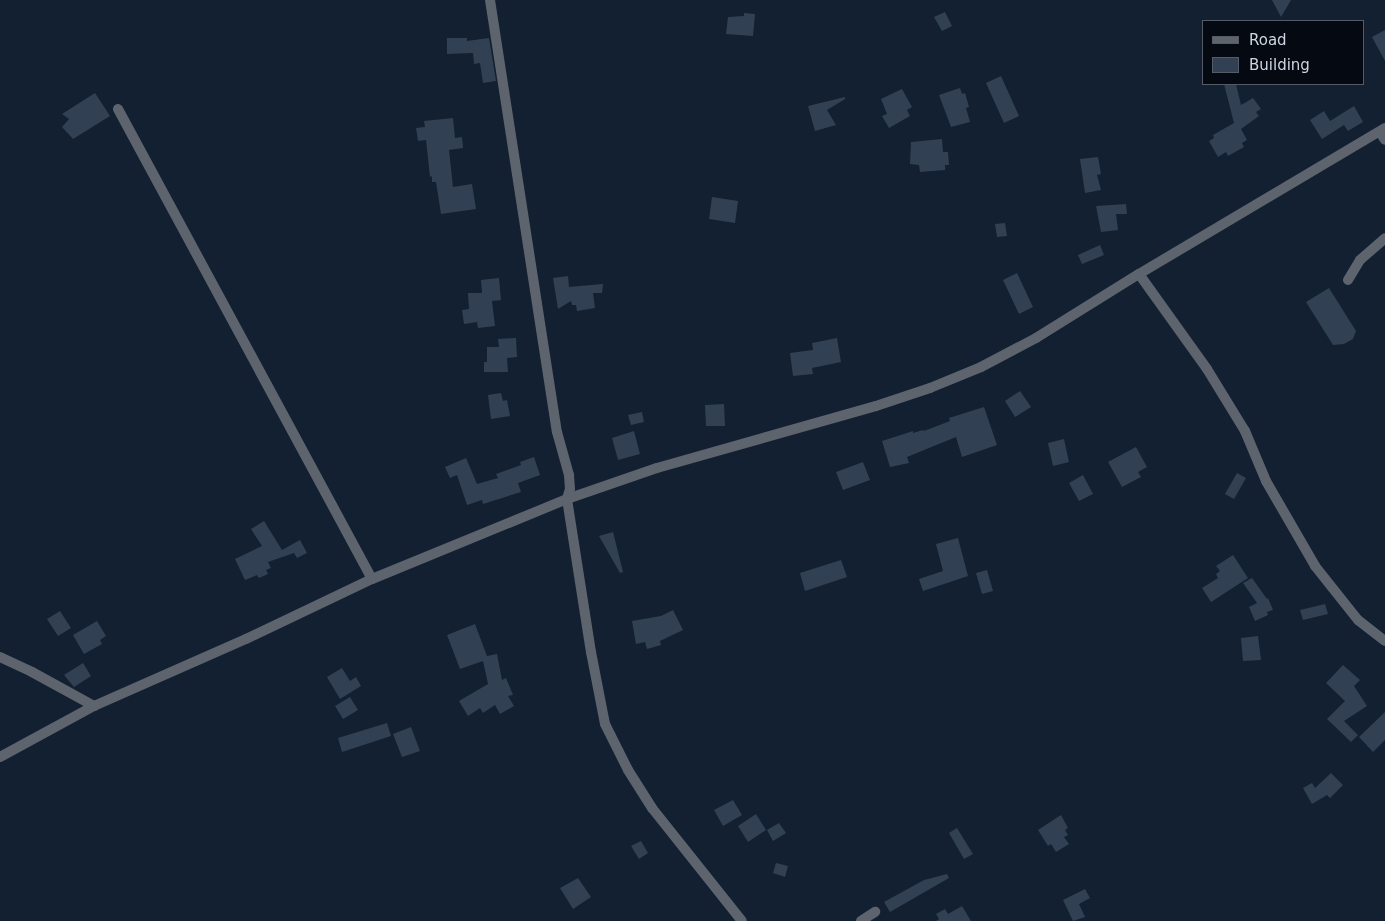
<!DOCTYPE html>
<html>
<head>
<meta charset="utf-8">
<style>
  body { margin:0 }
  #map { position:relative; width:1385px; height:921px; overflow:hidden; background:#122031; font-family:"DejaVu Sans",sans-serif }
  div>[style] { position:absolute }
  .building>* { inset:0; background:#314153 }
  .minor>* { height:10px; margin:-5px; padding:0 5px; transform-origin:5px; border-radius:5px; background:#5d646e }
  .tertiary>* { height:10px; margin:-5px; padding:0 5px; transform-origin:5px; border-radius:5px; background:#5d646e }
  span { translate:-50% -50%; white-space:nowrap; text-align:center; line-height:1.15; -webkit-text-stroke:4.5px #050911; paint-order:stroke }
  .legend { position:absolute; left:1202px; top:20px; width:162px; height:65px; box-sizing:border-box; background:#050911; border:1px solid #555b65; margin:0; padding:6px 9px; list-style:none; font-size:15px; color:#cdd6e2 }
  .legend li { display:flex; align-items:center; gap:10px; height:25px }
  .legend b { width:25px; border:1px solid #555b65 }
</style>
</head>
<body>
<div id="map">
  <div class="building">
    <div style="clip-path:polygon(1272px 0,1291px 0,1281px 17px)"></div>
    <div style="clip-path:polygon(945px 12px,952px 26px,942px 31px,934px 17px)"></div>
    <div style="clip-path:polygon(744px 13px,755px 14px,753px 36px,726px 34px,728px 17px,744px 16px)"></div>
    <div style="clip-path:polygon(1385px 30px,1385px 61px,1372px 37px)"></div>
    <div style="clip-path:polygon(447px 38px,467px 38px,467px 41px,489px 38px,496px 81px,483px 83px,480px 63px,474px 64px,473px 53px,447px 54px)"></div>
    <div style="clip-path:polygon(1001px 76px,1019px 116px,1004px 123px,986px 83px)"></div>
    <div style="clip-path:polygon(1224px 84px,1236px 84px,1241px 105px,1253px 98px,1261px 109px,1256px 112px,1259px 116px,1241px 129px,1247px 140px,1242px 143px,1244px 147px,1228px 156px,1226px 152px,1218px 157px,1209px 141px,1214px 138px,1213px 135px,1234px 123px)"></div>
    <div style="clip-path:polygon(960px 88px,962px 94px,965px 93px,969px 107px,966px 108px,970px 122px,951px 127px,939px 95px)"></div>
    <div style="clip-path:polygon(902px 89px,912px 107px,907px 110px,910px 116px,889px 128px,882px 116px,887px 114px,881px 99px)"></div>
    <div style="clip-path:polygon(95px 93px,110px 116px,73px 139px,62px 127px,69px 119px,62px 114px)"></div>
    <div style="clip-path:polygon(845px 97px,845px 99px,827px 110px,836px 125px,815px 131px,808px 106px)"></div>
    <div style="clip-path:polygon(1354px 106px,1363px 122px,1348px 131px,1344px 125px,1322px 139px,1310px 120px,1324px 111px,1330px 121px)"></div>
    <div style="clip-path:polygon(453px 118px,455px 138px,462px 137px,463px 148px,449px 150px,453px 187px,472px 184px,476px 209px,441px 214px,436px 182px,432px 182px,432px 176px,430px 177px,426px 140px,418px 141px,416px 128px,425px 127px,424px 121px)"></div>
    <div style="clip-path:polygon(942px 139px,943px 152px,948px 152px,949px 165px,945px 165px,945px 170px,920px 172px,919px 165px,910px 164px,911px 142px)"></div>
    <div style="clip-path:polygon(1098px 157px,1101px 174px,1097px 175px,1101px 190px,1085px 193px,1080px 159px)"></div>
    <div style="clip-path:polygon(712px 197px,738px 201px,735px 223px,709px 219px)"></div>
    <div style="clip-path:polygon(1126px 204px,1127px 214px,1116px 214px,1118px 230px,1101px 232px,1096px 206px)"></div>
    <div style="clip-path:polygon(1005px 223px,1007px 236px,997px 237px,995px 224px)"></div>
    <div style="clip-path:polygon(1100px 245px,1104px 255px,1082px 264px,1078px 255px)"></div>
    <div style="clip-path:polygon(1017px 273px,1033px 307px,1019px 314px,1003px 280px)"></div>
    <div style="clip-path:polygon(568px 276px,569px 287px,603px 284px,602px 293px,593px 293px,595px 308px,577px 311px,576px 305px,572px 305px,571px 301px,558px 309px,553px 278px)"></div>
    <div style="clip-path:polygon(499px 278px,501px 300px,492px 301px,495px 326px,478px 328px,477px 322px,464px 324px,462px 310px,469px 309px,468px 293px,482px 293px,481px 280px)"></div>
    <div style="clip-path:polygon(1329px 288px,1356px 331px,1353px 339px,1344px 344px,1333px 345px,1306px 302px)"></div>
    <div style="clip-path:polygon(516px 338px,517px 357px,507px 358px,508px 372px,484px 372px,484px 362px,487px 362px,487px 347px,499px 347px,498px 339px)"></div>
    <div style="clip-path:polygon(837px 338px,841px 362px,812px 368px,813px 374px,793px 376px,790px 353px,813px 350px,812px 343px)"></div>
    <div style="clip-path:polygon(1020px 391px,1031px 407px,1015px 417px,1005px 401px)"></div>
    <div style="clip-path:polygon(501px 393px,503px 401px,507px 400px,510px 416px,491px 419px,488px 395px)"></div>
    <div style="clip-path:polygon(724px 404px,725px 426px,706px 426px,705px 405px)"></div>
    <div style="clip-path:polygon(984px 407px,997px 445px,962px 457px,956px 437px,907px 457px,909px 463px,890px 467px,882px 441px,913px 431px,913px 433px,923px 430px,924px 431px,950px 421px,949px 418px)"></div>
    <div style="clip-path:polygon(642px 412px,644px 422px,631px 425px,628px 415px)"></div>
    <div style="clip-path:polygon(634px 431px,640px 454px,618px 460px,612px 438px)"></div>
    <div style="clip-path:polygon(1064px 439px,1069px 462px,1053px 466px,1048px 443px)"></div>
    <div style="clip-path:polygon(1136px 447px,1147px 467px,1138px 472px,1141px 477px,1122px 487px,1108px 462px)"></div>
    <div style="clip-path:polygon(534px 457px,540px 475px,518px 483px,521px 492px,483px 504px,482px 500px,467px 505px,457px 475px,450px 478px,445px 467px,466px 458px,477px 484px,498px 478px,496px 474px,521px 465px,520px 462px)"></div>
    <div style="clip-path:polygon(863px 462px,870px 480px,843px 490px,836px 472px)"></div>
    <div style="clip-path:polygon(1237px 473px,1246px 478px,1234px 499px,1225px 494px)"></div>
    <div style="clip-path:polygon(1083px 475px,1093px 494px,1079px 501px,1069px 483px)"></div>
    <div style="clip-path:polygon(264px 521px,282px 550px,300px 540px,307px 553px,297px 558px,294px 553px,268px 562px,271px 568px,266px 570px,268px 574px,259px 578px,257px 575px,245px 580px,235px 559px,262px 546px,251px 529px)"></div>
    <div style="clip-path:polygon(613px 532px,623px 572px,620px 573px,599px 536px)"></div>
    <div style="clip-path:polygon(958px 538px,968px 576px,923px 591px,919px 579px,943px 571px,936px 544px)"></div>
    <div style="clip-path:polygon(1233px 555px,1248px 578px,1211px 602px,1202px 588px,1218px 578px,1216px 574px,1220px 571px,1216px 566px)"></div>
    <div style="clip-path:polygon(841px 560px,847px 577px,805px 591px,800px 573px)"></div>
    <div style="clip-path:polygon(987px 570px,993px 591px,982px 594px,976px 573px)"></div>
    <div style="clip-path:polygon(1252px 578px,1267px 599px,1268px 598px,1273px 610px,1267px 612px,1268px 615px,1255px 621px,1249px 607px,1257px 603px,1243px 583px)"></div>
    <div style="clip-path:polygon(1325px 604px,1328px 614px,1303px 620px,1300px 610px)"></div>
    <div style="clip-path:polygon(673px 610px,683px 630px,660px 641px,661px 645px,647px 649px,645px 642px,636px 644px,632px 621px,661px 616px)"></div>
    <div style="clip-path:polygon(60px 611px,71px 628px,58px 636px,47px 619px)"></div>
    <div style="clip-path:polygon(97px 621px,106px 636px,100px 640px,102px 644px,84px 654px,73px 635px)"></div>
    <div style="clip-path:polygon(475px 624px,487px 656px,497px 654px,502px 680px,506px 678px,513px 695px,508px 696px,514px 706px,500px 714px,495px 705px,483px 713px,480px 708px,468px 716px,459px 701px,488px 684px,483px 661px,460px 669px,447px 635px)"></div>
    <div style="clip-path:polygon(1258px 636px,1261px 660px,1243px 661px,1241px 638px)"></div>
    <div style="clip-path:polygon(83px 663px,91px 676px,74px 687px,64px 675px)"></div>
    <div style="clip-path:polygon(1343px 665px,1360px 680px,1354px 686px,1367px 706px,1344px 721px,1358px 735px,1351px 742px,1327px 719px,1345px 701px,1326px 683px)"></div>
    <div style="clip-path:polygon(342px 668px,350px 681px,356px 677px,361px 686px,340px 699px,327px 677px)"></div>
    <div style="clip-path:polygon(350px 697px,358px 710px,343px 719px,335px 706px)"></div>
    <div style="clip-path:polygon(1385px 712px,1385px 740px,1373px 752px,1359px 737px)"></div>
    <div style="clip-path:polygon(387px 723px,391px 736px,342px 752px,338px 738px)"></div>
    <div style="clip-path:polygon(411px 727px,420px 751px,402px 757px,393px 734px)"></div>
    <div style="clip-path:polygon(1331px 773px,1343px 785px,1330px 798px,1327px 795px,1312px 804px,1303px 788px,1312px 783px,1315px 788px)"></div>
    <div style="clip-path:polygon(733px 800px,742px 815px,723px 826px,714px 810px)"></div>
    <div style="clip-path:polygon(756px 814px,766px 830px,748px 842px,738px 826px)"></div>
    <div style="clip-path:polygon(1061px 815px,1068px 828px,1065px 830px,1068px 835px,1064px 837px,1069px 844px,1056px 852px,1051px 844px,1048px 846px,1038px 830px)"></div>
    <div style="clip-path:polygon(779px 823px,786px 833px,773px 841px,767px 830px)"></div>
    <div style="clip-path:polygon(957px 828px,973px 854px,964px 859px,949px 833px)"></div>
    <div style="clip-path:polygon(641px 841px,648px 853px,639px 859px,631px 846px)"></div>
    <div style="clip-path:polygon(776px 863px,788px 866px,785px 877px,773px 873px)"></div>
    <div style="clip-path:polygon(947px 874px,949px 878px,890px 912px,884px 902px,924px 880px)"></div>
    <div style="clip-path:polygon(578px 878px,591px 897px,573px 909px,560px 888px)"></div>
    <div style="clip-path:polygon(1085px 889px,1090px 898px,1079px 904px,1085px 917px,1073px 921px,1063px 900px)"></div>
    <div style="clip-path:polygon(962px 906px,971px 921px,936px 921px,939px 919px,936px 914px,945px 909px,948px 914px)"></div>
  </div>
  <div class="minor">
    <div style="left:490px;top:0;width:437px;rotate:81.2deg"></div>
    <div style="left:557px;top:432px;width:45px;rotate:74.4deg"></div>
    <div style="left:569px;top:475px;width:14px;rotate:86deg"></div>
    <div style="left:570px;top:489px;width:10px;rotate:107deg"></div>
    <div style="left:567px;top:499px;width:155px;rotate:81.1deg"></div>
    <div style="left:591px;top:652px;width:73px;rotate:79deg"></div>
    <div style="left:605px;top:724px;width:51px;rotate:63.4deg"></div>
    <div style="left:628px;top:770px;width:45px;rotate:57.7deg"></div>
    <div style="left:652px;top:808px;width:144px;rotate:51.5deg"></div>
    <div style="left:118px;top:109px;width:534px;rotate:61.61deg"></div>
    <div style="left:1380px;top:132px;width:9px;rotate:58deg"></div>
    <div style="left:1139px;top:274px;width:117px;rotate:54.4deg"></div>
    <div style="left:1207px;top:369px;width:73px;rotate:58.5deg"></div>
    <div style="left:1245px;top:431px;width:54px;rotate:67.2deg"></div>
    <div style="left:1266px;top:481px;width:98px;rotate:60deg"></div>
    <div style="left:1315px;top:566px;width:69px;rotate:51.5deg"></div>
    <div style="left:1358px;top:620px;width:34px;rotate:38deg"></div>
    <div style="left:1348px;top:280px;width:23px;rotate:-59deg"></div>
    <div style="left:1360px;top:260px;width:33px;rotate:-41deg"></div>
    <div style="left:0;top:657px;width:35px;rotate:25deg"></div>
    <div style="left:32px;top:672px;width:71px;rotate:28.7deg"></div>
    <div style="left:861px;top:921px;width:17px;rotate:-33deg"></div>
  </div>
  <div class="tertiary">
    <div style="left:0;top:757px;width:107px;rotate:-28.5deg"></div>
    <div style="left:94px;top:706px;width:166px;rotate:-23.8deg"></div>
    <div style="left:246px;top:639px;width:140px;rotate:-25.5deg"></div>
    <div style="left:372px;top:579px;width:211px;rotate:-22.3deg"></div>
    <div style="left:567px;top:499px;width:95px;rotate:-19deg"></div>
    <div style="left:657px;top:468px;width:228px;rotate:-15.8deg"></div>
    <div style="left:876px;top:406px;width:57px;rotate:-18.4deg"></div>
    <div style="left:930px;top:388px;width:55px;rotate:-22.4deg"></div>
    <div style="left:981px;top:367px;width:62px;rotate:-27.8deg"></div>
    <div style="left:1036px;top:338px;width:121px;rotate:-31.9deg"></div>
    <div style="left:1139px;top:274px;width:286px;rotate:-30.7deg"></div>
  </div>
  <ul class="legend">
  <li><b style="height:6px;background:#5d646e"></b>Road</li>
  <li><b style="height:14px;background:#314153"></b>Building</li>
  </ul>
</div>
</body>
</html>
